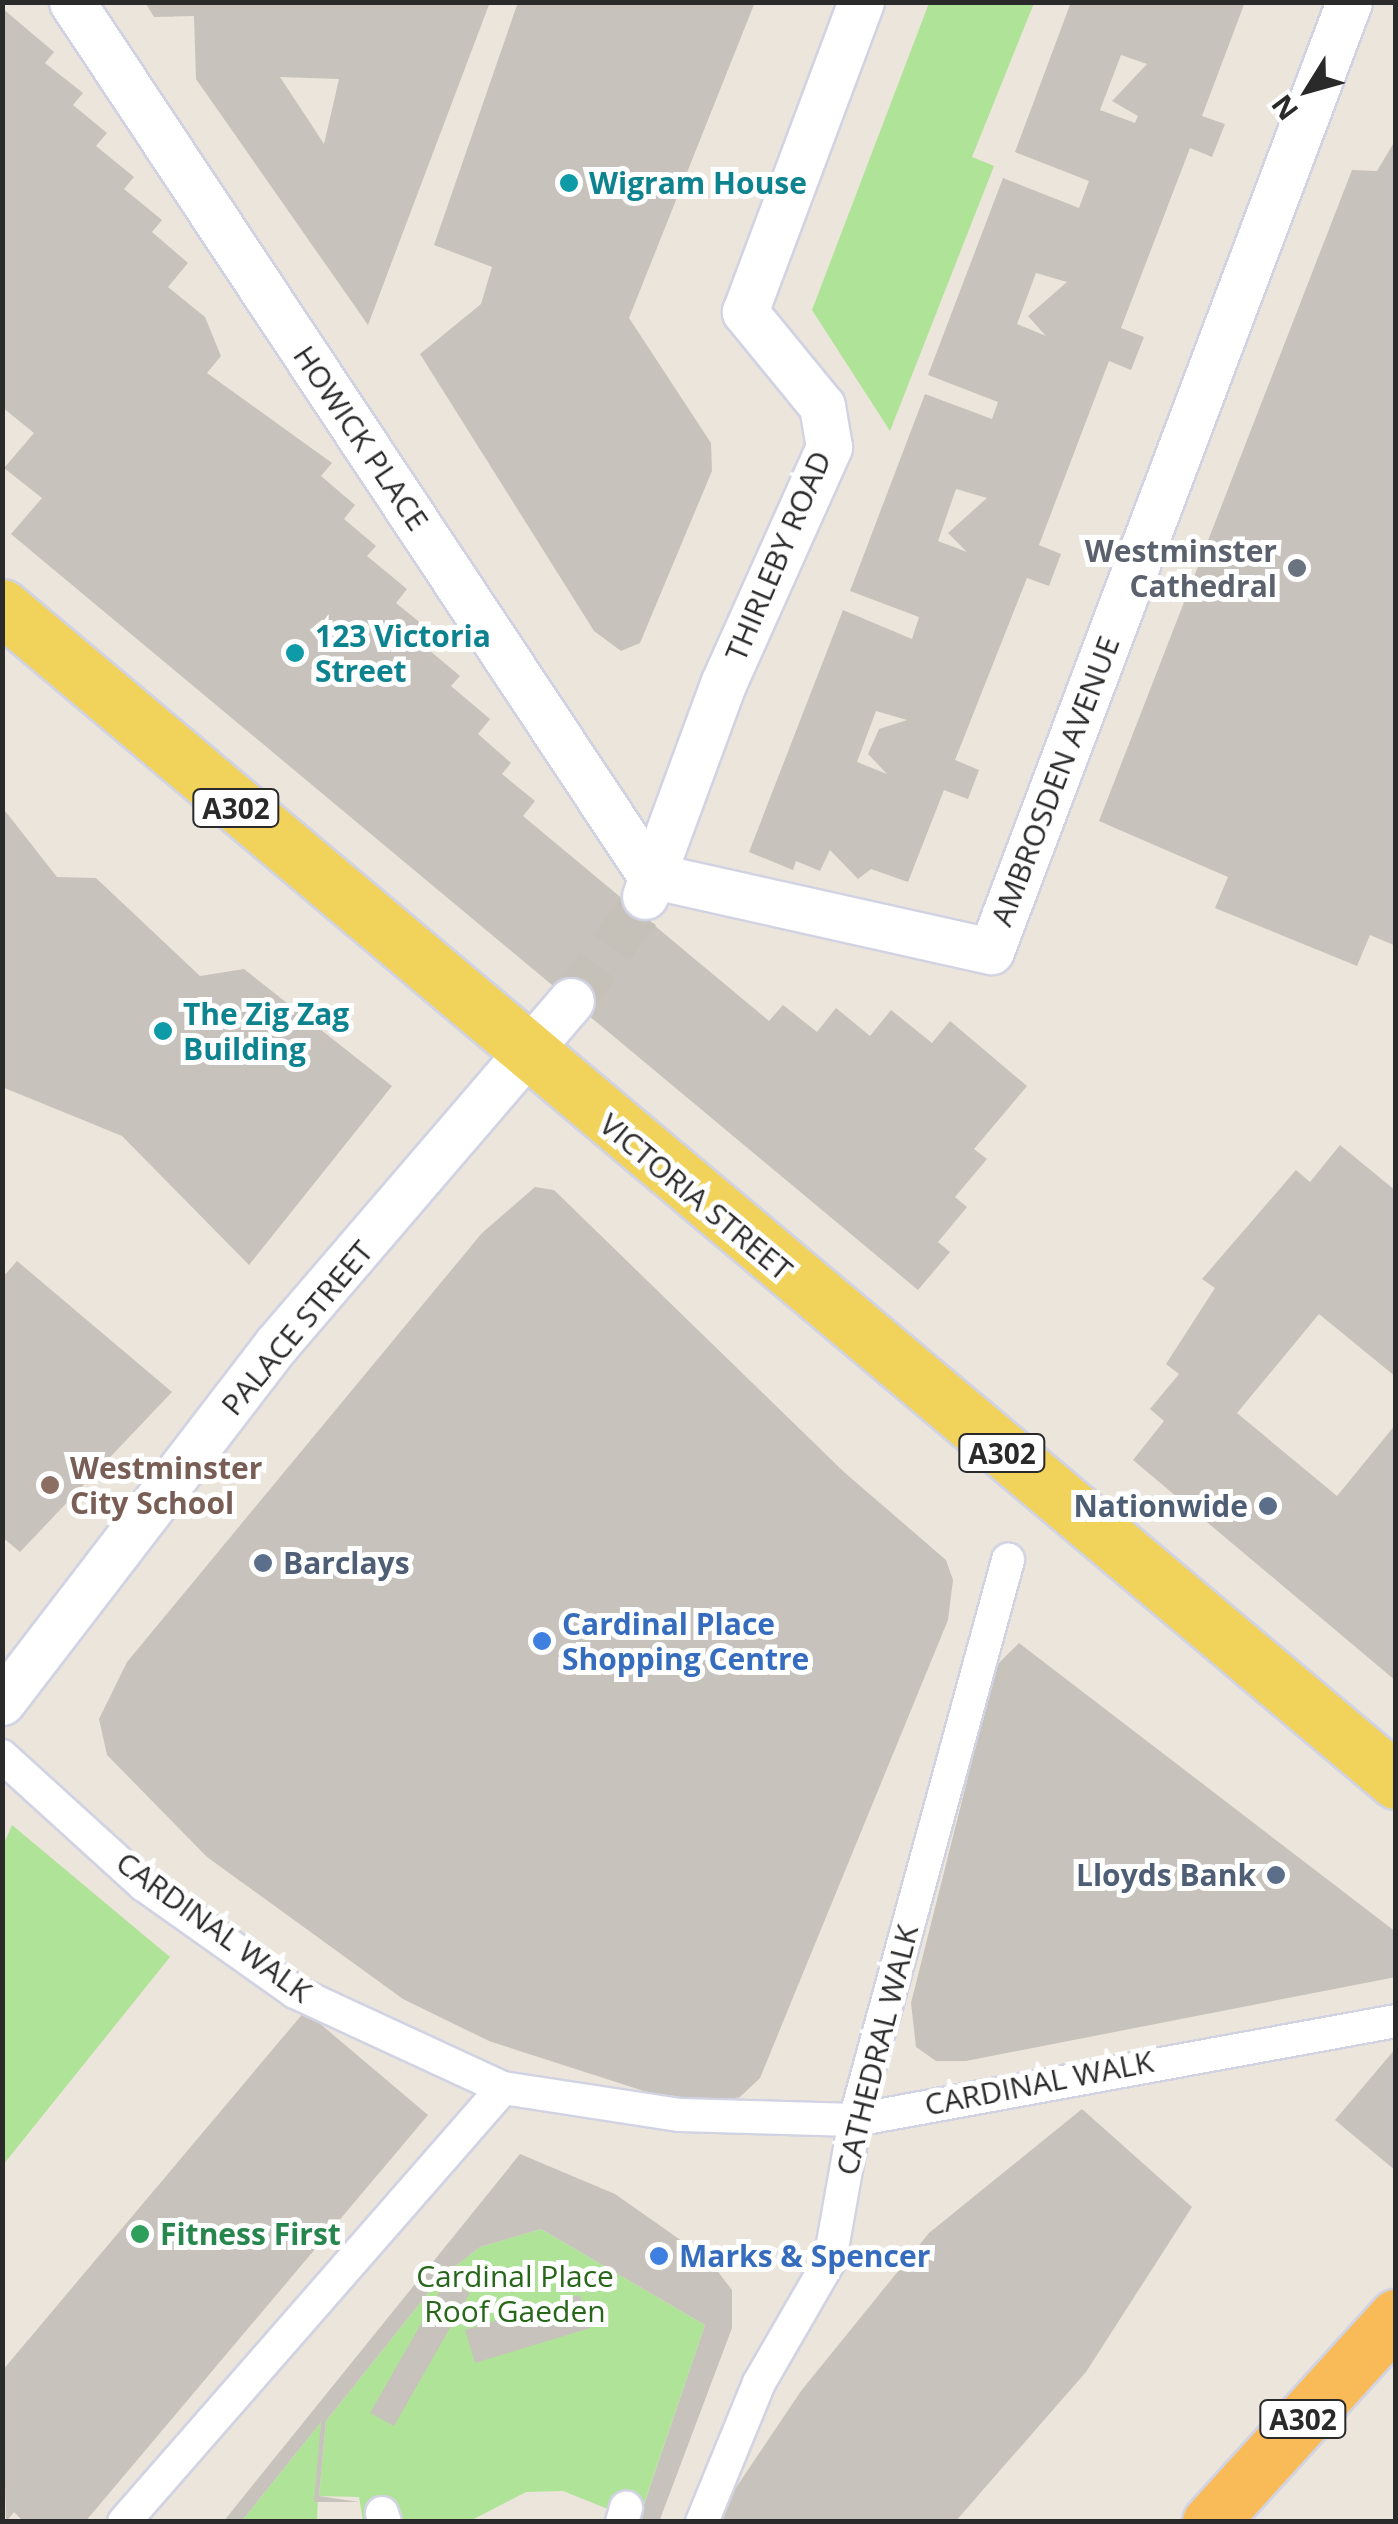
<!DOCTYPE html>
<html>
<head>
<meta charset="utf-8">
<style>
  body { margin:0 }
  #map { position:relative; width:1398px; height:2524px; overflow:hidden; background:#ece5db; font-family:"Open Sans",sans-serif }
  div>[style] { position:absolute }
  .green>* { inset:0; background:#afe397 }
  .building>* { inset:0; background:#c7c2bb }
  .minor-tunnel>* { height:45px; margin-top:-22.5px; transform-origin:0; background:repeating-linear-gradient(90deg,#c5c0b8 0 45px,transparent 0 67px) }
  .roads { filter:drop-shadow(2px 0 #d1d3e3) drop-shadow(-2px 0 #d1d3e3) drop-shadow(0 2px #d1d3e3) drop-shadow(0 -2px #d1d3e3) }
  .pedestrian>* { height:32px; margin:-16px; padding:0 16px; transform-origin:16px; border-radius:16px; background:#fff }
  .minor>* { height:45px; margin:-22.5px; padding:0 22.5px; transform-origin:22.5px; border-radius:22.5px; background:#fff }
  .primary>* { height:55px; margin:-27.5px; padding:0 27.5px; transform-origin:27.5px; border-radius:27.5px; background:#f1d35b }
  .trunk>* { height:55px; margin:-27.5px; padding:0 27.5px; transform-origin:27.5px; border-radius:27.5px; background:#f8bb58 }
  .dots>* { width:28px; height:28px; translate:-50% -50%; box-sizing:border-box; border:5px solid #fff; border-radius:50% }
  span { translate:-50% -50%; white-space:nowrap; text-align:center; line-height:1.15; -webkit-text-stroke:10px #fff; paint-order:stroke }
  .shield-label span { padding:2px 8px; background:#fff; border:2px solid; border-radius:8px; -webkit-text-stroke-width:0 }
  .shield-label { font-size:28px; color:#2a2a2a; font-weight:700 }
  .culture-label { font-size:30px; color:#0d838f; font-weight:700 }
  .left { translate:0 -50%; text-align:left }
  .street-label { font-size:30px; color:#2a2a2a }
  .worship-label { font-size:30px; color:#5b616d; font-weight:700 }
  .right { translate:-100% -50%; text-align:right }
  .education-label { font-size:30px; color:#785e54; font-weight:700 }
  .service-label { font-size:30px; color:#4e5e75; font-weight:700 }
  .shop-label { font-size:30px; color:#366cbe; font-weight:700 }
  .leisure-label { font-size:30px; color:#27864d; font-weight:700 }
  .park-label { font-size:30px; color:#27671a }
  .frame { position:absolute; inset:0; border:5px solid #2a2a2a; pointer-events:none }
  .north { position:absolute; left:1258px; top:40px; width:100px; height:100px; -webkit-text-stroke:8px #fff; paint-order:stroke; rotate:233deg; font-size:28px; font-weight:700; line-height:40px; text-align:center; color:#2a2a2a }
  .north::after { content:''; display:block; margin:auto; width:35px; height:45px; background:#2a2a2a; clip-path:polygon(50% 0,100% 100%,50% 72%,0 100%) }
</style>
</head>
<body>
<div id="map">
  <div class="green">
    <div style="clip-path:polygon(929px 3px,1034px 3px,972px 157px,994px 166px,890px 431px,812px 310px)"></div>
    <div style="clip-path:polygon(12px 1825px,170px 1957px,3px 2165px,2px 1848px)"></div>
    <div style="clip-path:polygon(541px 2229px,705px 2325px,638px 2521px,563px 2491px,526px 2492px,468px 2522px,363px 2521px,359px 2497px,319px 2496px,326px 2421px,440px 2278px,480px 2247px)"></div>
    <div style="clip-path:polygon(321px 2422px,317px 2521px,241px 2522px)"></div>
  </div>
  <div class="building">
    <div style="clip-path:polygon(evenodd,145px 2px,490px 2px,368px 325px,196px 79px,194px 16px,154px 17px,145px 2px,280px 77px,339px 79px,324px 144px,309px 121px,280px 77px)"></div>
    <div style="clip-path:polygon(518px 2px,755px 2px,629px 318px,711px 443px,712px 471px,640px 643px,621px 651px,594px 631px,420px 354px,481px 304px,492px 267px,434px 245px)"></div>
    <div style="clip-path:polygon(evenodd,1071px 2px,1245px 2px,1202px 116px,1225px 124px,1212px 157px,1190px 148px,1121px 328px,1144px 337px,1131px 370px,1109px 361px,1039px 545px,1061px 554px,1049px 586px,1027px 578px,955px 760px,979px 770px,968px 799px,944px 790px,908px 882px,871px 869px,858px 879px,830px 850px,820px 871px,796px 861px,793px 870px,749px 852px,843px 610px,912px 639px,919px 617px,850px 591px,925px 394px,992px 419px,998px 402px,928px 375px,1003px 178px,1079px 208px,1089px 181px,1015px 152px,1071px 2px,1121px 55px,1147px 64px,1112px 101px,1138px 116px,1135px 123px,1100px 110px,1121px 55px,1071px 2px,1036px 273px,1067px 282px,1028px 316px,1046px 336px,1017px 324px,1036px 273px,1071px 2px,956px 489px,987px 498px,948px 533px,967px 552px,938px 541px,956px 489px,1071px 2px,876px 711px,907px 720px,879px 729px,868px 754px,887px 774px,857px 762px,876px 711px)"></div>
    <div style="clip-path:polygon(2px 8px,54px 52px,45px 63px,83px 93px,73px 105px,107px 133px,96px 146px,134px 177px,124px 189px,162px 220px,152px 232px,188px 263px,168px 287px,205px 317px,221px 356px,207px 373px,332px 463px,321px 476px,355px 505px,344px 519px,376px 546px,367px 556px,407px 589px,396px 603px,433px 633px,423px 645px,460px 676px,451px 686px,490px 719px,478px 734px,511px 763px,502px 774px,535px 801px,523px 816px,769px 1021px,783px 1005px,817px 1032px,836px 1008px,870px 1036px,891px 1010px,932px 1043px,950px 1021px,1027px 1086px,974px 1149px,987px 1159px,955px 1197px,967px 1207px,938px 1242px,950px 1252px,918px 1290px,11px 534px,42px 498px,4px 468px,34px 433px,2px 407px)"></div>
    <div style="clip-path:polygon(1396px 139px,1396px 946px,1370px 935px,1357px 966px,1215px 908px,1228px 877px,1099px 821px,1352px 170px,1377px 171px)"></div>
    <div style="clip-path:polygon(2px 807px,57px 877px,96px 878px,200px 976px,244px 969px,392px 1086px,249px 1265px,122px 1136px,2px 1087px)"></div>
    <div style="clip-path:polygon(1340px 1145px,1396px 1191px,1396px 1377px,1319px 1314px,1237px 1413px,1337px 1496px,1396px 1424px,1396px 1681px,1133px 1460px,1164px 1421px,1150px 1409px,1179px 1374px,1166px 1364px,1215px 1288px,1202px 1279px,1296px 1170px,1310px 1182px)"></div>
    <div style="clip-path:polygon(535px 1187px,554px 1190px,844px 1472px,946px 1560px,953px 1580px,948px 1620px,760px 2078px,740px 2097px,713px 2103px,681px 2103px,489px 2041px,403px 1999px,207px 1857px,107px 1755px,99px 1719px,127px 1662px,482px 1233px)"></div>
    <div style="clip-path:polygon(17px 1261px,172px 1392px,20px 1552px,2px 1537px,2px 1278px)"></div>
    <div style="clip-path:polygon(1019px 1643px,1396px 1932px,1396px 1977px,966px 2061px,936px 2061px,916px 2047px,911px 2003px,996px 1666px)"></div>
    <div style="clip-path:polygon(305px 2011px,428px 2115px,85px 2522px,24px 2522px,14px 2512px,6px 2522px,2px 2371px)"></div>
    <div style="clip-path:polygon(1396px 2048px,1396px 2171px,1335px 2120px)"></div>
    <div style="clip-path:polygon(1082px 2109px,1192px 2207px,1086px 2372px,955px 2522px,713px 2522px,801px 2391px,929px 2233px)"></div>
    <div style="clip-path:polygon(520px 2154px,615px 2194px,709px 2260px,732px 2290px,732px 2328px,659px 2522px,638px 2522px,705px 2325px,541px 2229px,480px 2247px,440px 2278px,326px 2421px,319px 2496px,359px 2502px,314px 2502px,321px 2422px,241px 2522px,223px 2522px)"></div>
    <div style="clip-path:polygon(446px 2280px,470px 2293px,394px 2426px,370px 2413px)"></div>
    <div style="clip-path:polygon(580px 2295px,590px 2328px,475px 2363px,465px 2330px)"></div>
  </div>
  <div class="minor-tunnel">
    <div style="left:571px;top:1001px;width:122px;rotate:-53.3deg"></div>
  </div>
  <div class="roads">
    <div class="pedestrian">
      <div style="left:2px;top:1756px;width:192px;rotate:42.3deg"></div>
      <div style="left:144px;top:1885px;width:185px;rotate:35.3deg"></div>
      <div style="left:295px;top:1992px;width:229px;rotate:24.8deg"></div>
      <div style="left:382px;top:2513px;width:9px;rotate:72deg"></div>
      <div style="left:124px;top:2522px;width:576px;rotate:-48.87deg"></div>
      <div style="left:503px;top:2088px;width:179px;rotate:8.7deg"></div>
      <div style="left:680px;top:2115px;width:175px;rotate:1.6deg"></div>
      <div style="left:855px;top:2120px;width:550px;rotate:-10.37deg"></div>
      <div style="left:622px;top:2522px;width:15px;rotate:-74deg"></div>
      <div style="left:702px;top:2522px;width:150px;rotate:-67.7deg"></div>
      <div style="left:759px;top:2383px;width:142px;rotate:-60deg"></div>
      <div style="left:830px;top:2260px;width:142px;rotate:-79.9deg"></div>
      <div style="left:855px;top:2120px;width:581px;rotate:-74.72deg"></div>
    </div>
    <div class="minor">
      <div style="left:72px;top:2px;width:1047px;rotate:56.49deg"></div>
      <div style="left:650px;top:875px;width:349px;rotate:12.6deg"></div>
      <div style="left:991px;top:951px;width:1014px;rotate:-69.33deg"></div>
      <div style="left:645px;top:896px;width:226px;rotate:-69.8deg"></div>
      <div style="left:723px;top:684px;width:260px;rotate:-65.9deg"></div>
      <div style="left:829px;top:447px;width:42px;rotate:-99.7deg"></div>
      <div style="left:822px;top:406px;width:122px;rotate:-129.3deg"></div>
      <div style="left:745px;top:312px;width:331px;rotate:-69.5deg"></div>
      <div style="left:2px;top:1702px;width:450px;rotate:-52.5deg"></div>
      <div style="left:276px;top:1345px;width:453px;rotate:-49.4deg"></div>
    </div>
    <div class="primary">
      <div style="left:2px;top:607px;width:1823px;rotate:40.1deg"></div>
    </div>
    <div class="trunk">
      <div style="left:1210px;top:2522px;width:277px;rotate:-47.8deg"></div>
    </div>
  </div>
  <div class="dots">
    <div style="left:569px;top:183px;background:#0f9aa8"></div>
    <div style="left:1297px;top:568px;background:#6b7280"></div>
    <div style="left:295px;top:653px;background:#0f9aa8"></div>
    <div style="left:163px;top:1031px;background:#0f9aa8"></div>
    <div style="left:50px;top:1485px;background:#8d6e63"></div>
    <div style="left:1268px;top:1506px;background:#5c6f8a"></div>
    <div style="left:263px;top:1563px;background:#5c6f8a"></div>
    <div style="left:542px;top:1641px;background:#3f7fe0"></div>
    <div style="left:1276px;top:1875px;background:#5c6f8a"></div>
    <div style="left:140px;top:2234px;background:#2e9e5b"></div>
    <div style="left:659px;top:2256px;background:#3f7fe0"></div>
  </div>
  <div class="shield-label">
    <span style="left:236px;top:808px">A302</span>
    <span style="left:1002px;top:1453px">A302</span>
    <span style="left:1303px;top:2419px">A302</span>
  </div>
  <div class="culture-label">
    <span class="left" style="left:589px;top:183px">Wigram House</span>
    <span class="left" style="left:315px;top:653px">123 Victoria<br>Street</span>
    <span class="left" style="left:183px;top:1031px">The Zig Zag<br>Building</span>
  </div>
  <div class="street-label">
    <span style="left:361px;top:438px;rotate:56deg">HOWICK PLACE</span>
    <span style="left:778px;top:556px;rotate:-67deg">THIRLEBY ROAD</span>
    <span style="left:1055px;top:781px;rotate:-69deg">AMBROSDEN AVENUE</span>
    <span style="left:696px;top:1197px;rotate:40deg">VICTORIA STREET</span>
    <span style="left:297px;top:1328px;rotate:-50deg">PALACE STREET</span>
    <span style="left:214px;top:1927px;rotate:36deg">CARDINAL WALK</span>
    <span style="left:877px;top:2050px;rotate:-76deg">CATHEDRAL WALK</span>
    <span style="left:1039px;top:2083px;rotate:-11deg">CARDINAL WALK</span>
  </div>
  <div class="worship-label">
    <span class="right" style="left:1277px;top:568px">Westminster<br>Cathedral</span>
  </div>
  <div class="education-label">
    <span class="left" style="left:70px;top:1485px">Westminster<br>City School</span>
  </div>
  <div class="service-label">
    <span class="right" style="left:1248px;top:1506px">Nationwide</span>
    <span class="left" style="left:283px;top:1563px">Barclays</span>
    <span class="right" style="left:1256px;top:1875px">Lloyds Bank</span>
  </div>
  <div class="shop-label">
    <span class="left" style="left:562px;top:1641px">Cardinal Place<br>Shopping Centre</span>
    <span class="left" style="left:679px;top:2256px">Marks &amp; Spencer</span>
  </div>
  <div class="leisure-label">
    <span class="left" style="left:160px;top:2234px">Fitness First</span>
  </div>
  <div class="park-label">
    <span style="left:515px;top:2293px">Cardinal Place<br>Roof Gaeden</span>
  </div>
  <div class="frame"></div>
  <div class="north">N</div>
</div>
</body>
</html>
